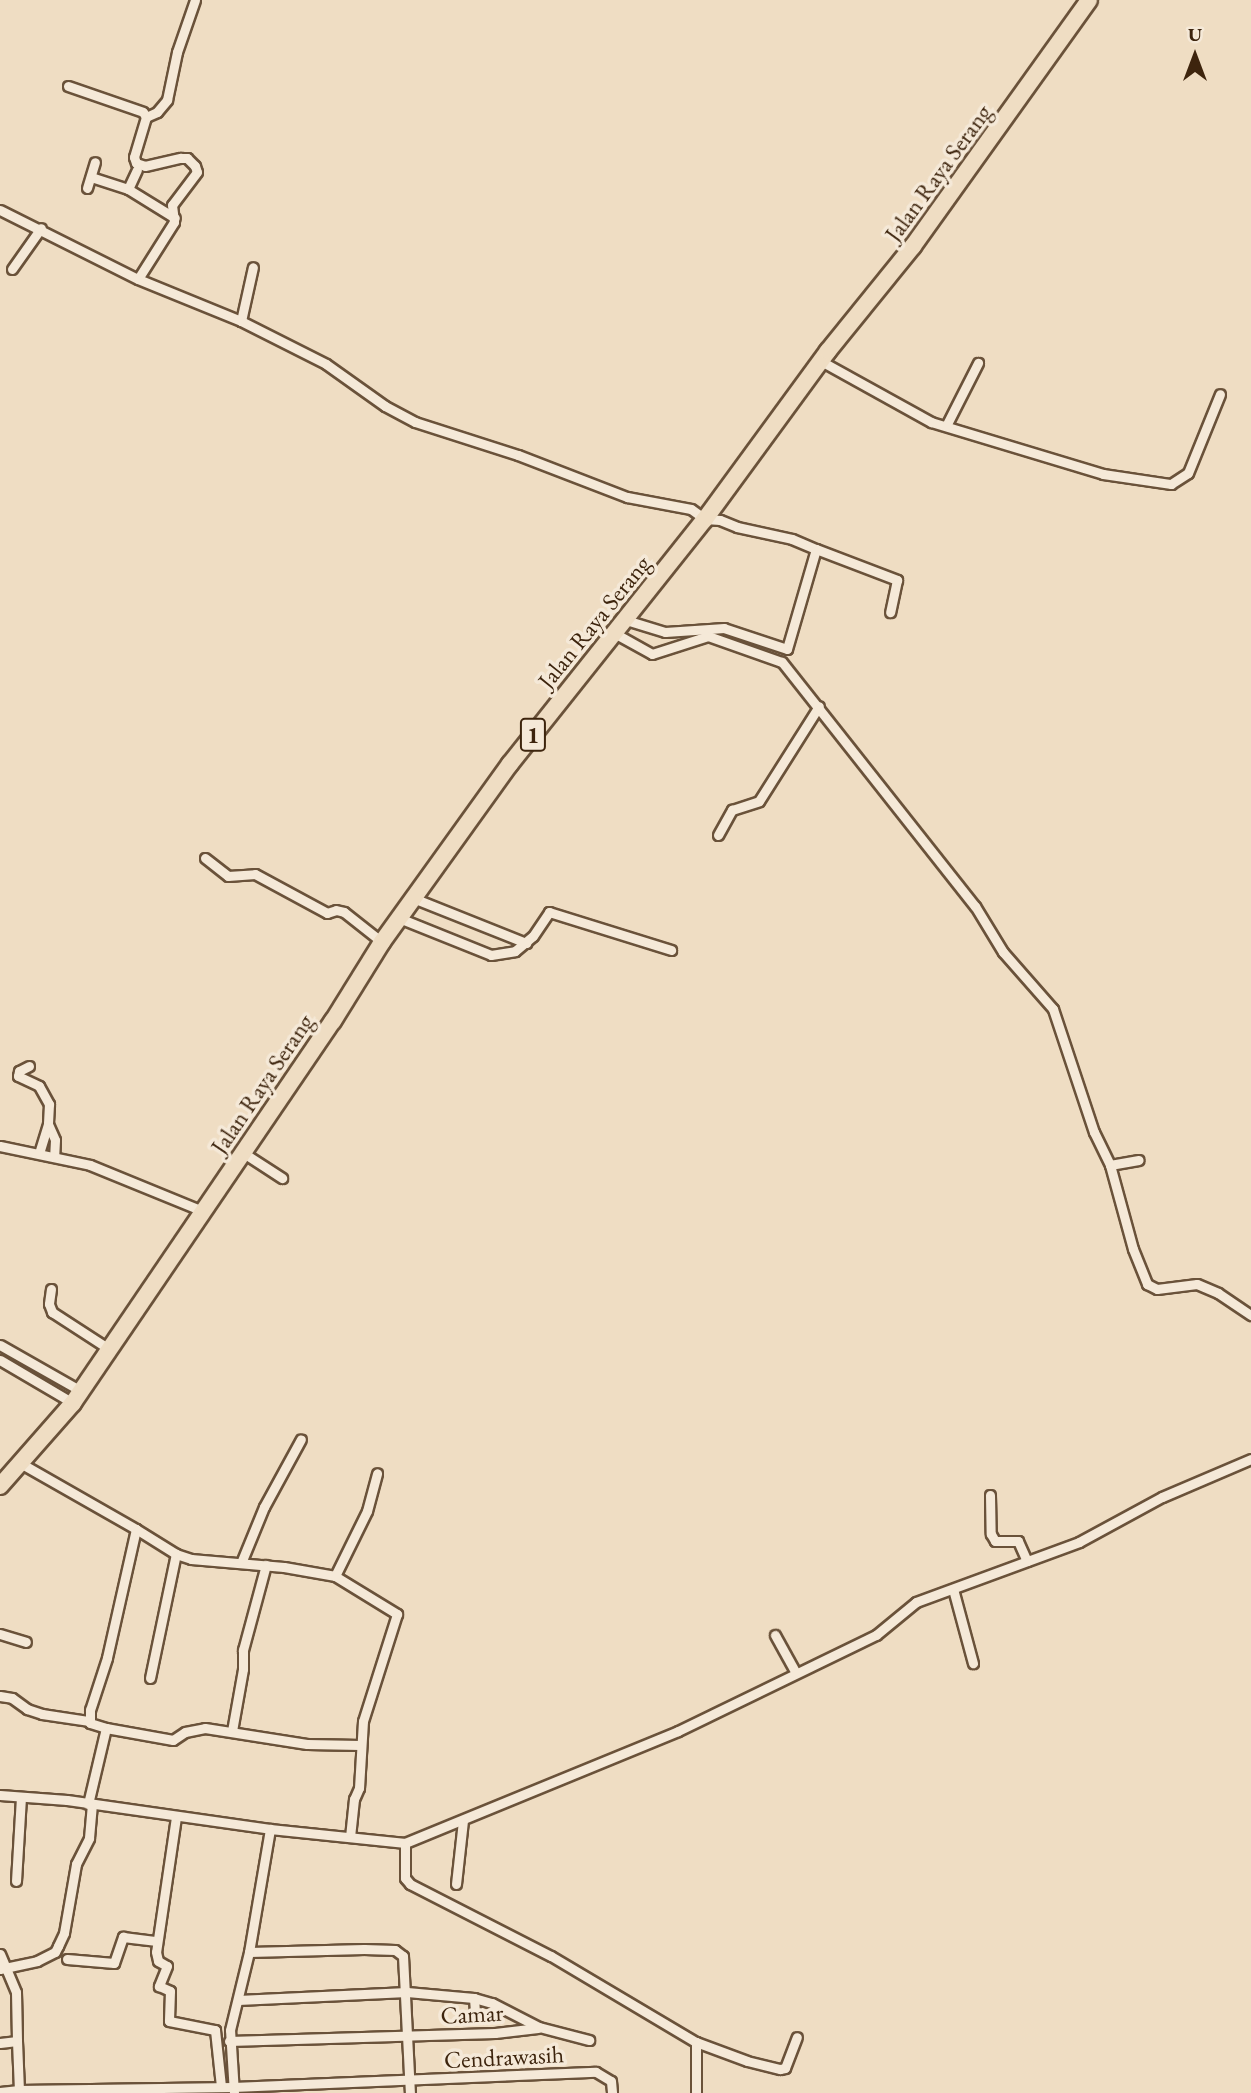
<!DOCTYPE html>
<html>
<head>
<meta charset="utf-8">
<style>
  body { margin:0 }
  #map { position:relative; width:1251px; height:2093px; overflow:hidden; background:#efddc3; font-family:"EB Garamond",serif }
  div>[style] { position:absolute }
  .roads { filter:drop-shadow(2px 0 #6a523a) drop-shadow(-2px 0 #6a523a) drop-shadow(0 2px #6a523a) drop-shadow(0 -2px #6a523a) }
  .minor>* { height:9px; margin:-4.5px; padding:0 4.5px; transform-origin:4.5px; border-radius:4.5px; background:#f5e9d8 }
  .trunk>* { height:16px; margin:-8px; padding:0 8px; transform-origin:8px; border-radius:8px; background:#efddc3 }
  span { translate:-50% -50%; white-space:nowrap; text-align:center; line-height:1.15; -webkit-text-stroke:7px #f5e9d8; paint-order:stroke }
  .shield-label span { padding:2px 5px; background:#f5e9d8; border:2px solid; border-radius:5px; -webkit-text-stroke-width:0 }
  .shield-label { font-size:23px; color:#3d240d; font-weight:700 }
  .street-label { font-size:24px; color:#3d240d }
  .north { position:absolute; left:1160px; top:21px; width:70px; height:70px; -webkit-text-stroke:5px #f5e9d8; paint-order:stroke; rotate:0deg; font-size:19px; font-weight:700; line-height:28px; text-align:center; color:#3d240d }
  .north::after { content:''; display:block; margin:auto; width:24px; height:32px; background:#3d240d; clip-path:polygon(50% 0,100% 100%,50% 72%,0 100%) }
</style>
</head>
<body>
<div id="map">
  <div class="roads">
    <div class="minor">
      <div style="left:68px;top:86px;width:79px;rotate:19.1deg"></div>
      <div style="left:143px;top:112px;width:6px;rotate:59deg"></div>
      <div style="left:146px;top:117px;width:42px;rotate:106.7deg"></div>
      <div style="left:134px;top:157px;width:6px;rotate:72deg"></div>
      <div style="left:136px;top:163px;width:9px;rotate:18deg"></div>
      <div style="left:145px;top:166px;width:37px;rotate:-13deg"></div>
      <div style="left:181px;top:158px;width:6px"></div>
      <div style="left:187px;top:158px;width:11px;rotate:45deg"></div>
      <div style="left:195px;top:166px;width:6px;rotate:72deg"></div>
      <div style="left:197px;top:172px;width:41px;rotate:127.1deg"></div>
      <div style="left:172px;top:205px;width:17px;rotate:83deg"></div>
      <div style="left:174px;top:222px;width:67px;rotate:122.3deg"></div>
      <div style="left:146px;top:117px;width:12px;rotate:-24deg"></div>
      <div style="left:157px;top:112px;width:16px;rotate:-50deg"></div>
      <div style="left:167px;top:100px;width:49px;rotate:-78.2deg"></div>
      <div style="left:177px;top:52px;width:55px;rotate:-70.9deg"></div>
      <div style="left:91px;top:177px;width:39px;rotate:18deg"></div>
      <div style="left:128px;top:189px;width:55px;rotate:31.7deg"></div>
      <div style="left:87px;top:188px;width:27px;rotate:-73deg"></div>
      <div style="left:128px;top:189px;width:21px;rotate:-65deg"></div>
      <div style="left:0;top:210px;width:154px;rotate:26.6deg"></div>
      <div style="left:138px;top:279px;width:111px;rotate:22.2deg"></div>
      <div style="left:241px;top:321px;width:95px;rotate:26.8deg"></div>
      <div style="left:326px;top:364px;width:72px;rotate:35.4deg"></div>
      <div style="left:385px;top:406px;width:34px;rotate:28deg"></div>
      <div style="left:415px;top:422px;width:108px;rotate:17.8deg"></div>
      <div style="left:518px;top:455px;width:117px;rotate:21.1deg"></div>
      <div style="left:627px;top:497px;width:65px;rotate:10.6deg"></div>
      <div style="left:691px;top:509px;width:17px;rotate:36deg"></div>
      <div style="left:705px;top:519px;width:15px;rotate:4deg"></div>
      <div style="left:720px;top:520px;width:18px;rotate:22deg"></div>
      <div style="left:737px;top:527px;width:56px;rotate:12.3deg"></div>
      <div style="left:792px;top:539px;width:26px;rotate:23deg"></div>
      <div style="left:816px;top:549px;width:104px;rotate:106.2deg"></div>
      <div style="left:787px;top:649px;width:66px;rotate:-161.6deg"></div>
      <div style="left:724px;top:628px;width:59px;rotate:176.1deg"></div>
      <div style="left:665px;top:632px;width:41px;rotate:-162.9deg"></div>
      <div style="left:12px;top:269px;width:50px;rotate:-54.7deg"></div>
      <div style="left:241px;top:321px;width:55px;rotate:-77.5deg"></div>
      <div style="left:821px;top:361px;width:126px;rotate:29deg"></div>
      <div style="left:931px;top:422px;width:180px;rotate:16.8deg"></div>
      <div style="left:1103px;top:474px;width:69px;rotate:8.4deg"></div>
      <div style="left:1171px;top:484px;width:20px;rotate:-33deg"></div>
      <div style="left:1188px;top:473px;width:85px;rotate:-67.9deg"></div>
      <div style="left:946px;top:426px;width:71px;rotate:-63.1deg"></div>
      <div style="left:816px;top:549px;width:87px;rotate:20.9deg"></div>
      <div style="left:897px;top:580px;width:33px;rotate:102deg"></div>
      <div style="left:616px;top:634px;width:41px;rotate:29.1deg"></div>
      <div style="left:652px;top:654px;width:59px;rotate:-17.8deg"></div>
      <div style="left:708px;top:636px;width:78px;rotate:19.4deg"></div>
      <div style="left:782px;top:662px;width:311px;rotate:51.7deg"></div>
      <div style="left:975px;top:906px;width:54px;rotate:58.7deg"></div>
      <div style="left:1003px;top:952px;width:76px;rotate:48.7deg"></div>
      <div style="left:1053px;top:1009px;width:130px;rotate:71.6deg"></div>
      <div style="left:1094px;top:1132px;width:37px;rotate:64deg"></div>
      <div style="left:1110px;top:1165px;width:87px;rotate:74.7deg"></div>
      <div style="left:1133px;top:1249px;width:38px;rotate:68deg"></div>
      <div style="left:1147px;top:1284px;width:11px;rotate:27deg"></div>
      <div style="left:1157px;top:1289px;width:40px;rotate:-7.1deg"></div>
      <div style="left:1197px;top:1284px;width:23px;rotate:23deg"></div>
      <div style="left:1218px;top:1293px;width:40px;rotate:34deg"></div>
      <div style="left:718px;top:835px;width:29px;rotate:-61deg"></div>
      <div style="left:732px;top:810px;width:28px;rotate:-18deg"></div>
      <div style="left:759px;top:801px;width:112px;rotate:-57.7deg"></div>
      <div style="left:205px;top:858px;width:29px;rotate:38deg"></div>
      <div style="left:228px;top:876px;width:27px;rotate:-4deg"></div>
      <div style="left:255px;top:874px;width:82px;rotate:28.4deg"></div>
      <div style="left:327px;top:913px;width:9px;rotate:-18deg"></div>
      <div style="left:336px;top:910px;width:8px;rotate:14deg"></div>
      <div style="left:344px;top:912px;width:48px;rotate:38.3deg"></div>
      <div style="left:413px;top:898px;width:122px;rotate:21.7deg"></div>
      <div style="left:399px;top:918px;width:99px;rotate:21.9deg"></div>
      <div style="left:491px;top:955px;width:24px;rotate:-9deg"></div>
      <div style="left:515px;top:951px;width:23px;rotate:-40deg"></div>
      <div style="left:533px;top:936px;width:29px;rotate:-56deg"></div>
      <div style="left:549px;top:912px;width:128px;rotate:17.3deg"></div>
      <div style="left:29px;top:1066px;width:11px;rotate:153deg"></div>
      <div style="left:19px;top:1071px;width:5px;rotate:101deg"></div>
      <div style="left:18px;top:1076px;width:23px;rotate:25deg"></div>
      <div style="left:39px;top:1086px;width:21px;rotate:61deg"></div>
      <div style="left:49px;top:1104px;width:20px;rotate:93deg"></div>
      <div style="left:48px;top:1124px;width:31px;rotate:107deg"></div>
      <div style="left:48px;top:1124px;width:17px;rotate:66deg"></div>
      <div style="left:55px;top:1140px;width:17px;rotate:93deg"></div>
      <div style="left:0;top:1146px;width:92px;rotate:11.9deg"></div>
      <div style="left:90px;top:1165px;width:122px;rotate:22.2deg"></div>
      <div style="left:242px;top:1152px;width:48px;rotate:33deg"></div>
      <div style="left:1110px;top:1165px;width:29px;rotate:-10deg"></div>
      <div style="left:51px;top:1289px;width:15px;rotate:98deg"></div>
      <div style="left:49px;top:1304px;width:9px;rotate:69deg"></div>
      <div style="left:52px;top:1312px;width:68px;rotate:33deg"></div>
      <div style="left:0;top:1345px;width:93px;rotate:29.6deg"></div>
      <div style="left:0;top:1360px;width:85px;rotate:30.5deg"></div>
      <div style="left:22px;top:1464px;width:131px;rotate:29.7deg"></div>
      <div style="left:136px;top:1529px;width:132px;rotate:102.7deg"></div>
      <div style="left:107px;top:1658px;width:55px;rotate:108.1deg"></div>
      <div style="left:90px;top:1710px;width:13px;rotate:90deg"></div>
      <div style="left:90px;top:1723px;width:17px;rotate:17deg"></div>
      <div style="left:106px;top:1728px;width:68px;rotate:10.2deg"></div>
      <div style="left:173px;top:1740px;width:14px;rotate:-34deg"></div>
      <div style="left:185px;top:1732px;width:20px;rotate:-11deg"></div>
      <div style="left:205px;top:1728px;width:103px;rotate:8.9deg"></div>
      <div style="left:307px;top:1744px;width:53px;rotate:1.1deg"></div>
      <div style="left:990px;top:1495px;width:39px;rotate:89deg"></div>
      <div style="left:991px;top:1534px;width:8px;rotate:60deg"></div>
      <div style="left:995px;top:1541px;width:23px"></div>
      <div style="left:1018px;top:1541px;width:22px;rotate:66deg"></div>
      <div style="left:136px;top:1529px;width:47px;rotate:32deg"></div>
      <div style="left:176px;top:1554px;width:16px;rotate:18deg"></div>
      <div style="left:191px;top:1559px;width:93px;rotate:4.9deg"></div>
      <div style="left:284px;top:1567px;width:52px;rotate:10deg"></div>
      <div style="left:335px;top:1576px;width:73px;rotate:31.5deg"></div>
      <div style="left:397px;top:1614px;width:112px;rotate:107.6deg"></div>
      <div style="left:363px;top:1721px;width:67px;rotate:93.4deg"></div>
      <div style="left:359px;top:1788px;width:12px;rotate:114deg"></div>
      <div style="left:354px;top:1799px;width:38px;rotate:96deg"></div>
      <div style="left:241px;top:1563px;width:61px;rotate:-67.7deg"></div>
      <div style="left:264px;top:1507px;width:77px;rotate:-61.4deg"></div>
      <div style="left:335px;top:1576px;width:72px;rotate:-63.8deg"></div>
      <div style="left:367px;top:1511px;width:39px;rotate:-75deg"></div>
      <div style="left:953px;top:1589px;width:77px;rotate:74.9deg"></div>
      <div style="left:0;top:1634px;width:27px;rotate:17deg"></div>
      <div style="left:775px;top:1635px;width:43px;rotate:61.1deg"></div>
      <div style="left:150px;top:1678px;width:127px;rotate:-78.2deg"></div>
      <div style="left:0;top:1696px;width:12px;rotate:9deg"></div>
      <div style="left:12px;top:1698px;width:19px;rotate:36deg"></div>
      <div style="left:27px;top:1709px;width:16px;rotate:18deg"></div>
      <div style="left:42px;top:1714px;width:48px;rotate:8.5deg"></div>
      <div style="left:232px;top:1731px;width:63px;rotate:-79.9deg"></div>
      <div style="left:243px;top:1669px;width:19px;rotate:-90deg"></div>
      <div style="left:243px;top:1650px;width:88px;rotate:-74.9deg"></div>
      <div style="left:0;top:1795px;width:67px;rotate:4.3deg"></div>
      <div style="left:67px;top:1800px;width:205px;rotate:8.1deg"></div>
      <div style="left:270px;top:1829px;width:136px;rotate:5.9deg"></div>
      <div style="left:405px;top:1843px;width:295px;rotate:-22.3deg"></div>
      <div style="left:678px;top:1731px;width:220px;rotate:-25.9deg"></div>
      <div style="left:876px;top:1635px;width:52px;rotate:-39.5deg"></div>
      <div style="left:916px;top:1602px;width:174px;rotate:-20.2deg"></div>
      <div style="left:1079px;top:1542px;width:94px;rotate:-28.5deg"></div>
      <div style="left:1162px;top:1497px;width:97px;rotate:-23.1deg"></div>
      <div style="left:88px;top:1804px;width:78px;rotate:-76.7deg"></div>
      <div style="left:176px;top:1817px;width:136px;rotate:98.4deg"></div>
      <div style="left:156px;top:1952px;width:9px;rotate:77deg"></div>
      <div style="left:158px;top:1961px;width:10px;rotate:29deg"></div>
      <div style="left:167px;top:1966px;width:22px;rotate:112deg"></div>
      <div style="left:159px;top:1986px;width:12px;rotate:24deg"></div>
      <div style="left:170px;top:1991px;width:30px;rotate:92deg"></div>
      <div style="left:169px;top:2021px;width:47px;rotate:11.1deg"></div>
      <div style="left:215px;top:2030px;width:56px;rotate:83.9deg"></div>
      <div style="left:405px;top:1843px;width:35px;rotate:90deg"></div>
      <div style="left:405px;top:1878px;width:8px;rotate:50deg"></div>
      <div style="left:410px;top:1884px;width:158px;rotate:27.1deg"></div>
      <div style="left:551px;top:1956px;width:169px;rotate:30.7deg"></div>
      <div style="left:696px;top:2042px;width:51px;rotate:90deg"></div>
      <div style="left:16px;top:1881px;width:84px;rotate:-86.6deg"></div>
      <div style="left:456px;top:1884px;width:63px;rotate:-83.7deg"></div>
      <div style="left:249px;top:1952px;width:115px;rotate:-1.5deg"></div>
      <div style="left:364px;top:1949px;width:31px;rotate:2deg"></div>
      <div style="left:395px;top:1950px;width:10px;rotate:37deg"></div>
      <div style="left:403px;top:1956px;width:137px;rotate:87.1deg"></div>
      <div style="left:0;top:1954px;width:41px;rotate:67.2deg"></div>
      <div style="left:16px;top:1992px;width:49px;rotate:88.8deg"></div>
      <div style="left:67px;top:1959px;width:47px;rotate:4.9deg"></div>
      <div style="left:114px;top:1963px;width:28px;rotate:-71deg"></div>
      <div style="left:123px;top:1937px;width:34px;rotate:7deg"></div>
      <div style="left:0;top:1969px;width:38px;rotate:-12deg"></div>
      <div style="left:37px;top:1961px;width:20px;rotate:-27deg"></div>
      <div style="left:55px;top:1952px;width:7px;rotate:-63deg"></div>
      <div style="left:58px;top:1946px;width:14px;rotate:-65deg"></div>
      <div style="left:64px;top:1933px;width:70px;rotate:-80.1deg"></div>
      <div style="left:76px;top:1864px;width:29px;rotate:-63deg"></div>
      <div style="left:89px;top:1838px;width:34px;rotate:-85deg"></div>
      <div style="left:474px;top:1998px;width:15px;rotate:86deg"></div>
      <div style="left:238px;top:2000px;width:169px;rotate:-2.7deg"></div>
      <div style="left:407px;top:1992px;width:67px;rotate:5.1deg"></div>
      <div style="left:474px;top:1998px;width:19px;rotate:16deg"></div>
      <div style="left:492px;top:2003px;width:53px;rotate:27.1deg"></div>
      <div style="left:539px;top:2027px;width:52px;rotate:14.6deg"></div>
      <div style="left:229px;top:2041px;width:266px;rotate:-1.7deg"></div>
      <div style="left:495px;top:2033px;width:43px;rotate:-6.6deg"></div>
      <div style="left:696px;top:2042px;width:54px;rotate:20.4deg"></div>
      <div style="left:747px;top:2061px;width:34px;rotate:14deg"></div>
      <div style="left:780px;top:2069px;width:5px;rotate:-11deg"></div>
      <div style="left:785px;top:2068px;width:33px;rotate:-69deg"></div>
      <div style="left:0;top:2043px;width:17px;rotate:-7deg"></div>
      <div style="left:17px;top:2041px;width:49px;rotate:87.7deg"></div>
      <div style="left:19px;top:2090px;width:214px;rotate:-0.8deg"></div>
      <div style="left:233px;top:2087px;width:363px;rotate:-2.4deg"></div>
      <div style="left:596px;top:2072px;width:17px;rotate:31deg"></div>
      <div style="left:611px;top:2081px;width:12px;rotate:85deg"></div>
      <div style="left:0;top:2092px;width:19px;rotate:-6deg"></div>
      <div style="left:234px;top:2093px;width:63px;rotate:-93.6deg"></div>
      <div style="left:230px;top:2030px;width:80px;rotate:-76.3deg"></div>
      <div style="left:249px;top:1952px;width:125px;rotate:-80.3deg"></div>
    </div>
    <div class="trunk">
      <div style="left:0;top:1486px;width:111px;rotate:-48.7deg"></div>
      <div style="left:73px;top:1403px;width:462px;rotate:-55.8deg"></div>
      <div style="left:333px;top:1021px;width:93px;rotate:-58.2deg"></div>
      <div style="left:382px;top:942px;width:219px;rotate:-54.3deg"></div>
      <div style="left:510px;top:764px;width:313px;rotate:-51.5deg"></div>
      <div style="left:705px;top:519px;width:208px;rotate:-53.8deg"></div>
      <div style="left:828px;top:351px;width:135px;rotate:-51deg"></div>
      <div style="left:913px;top:246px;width:302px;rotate:-54.4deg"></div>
    </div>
  </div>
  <div class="shield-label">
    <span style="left:533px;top:735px">1</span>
  </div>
  <div class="street-label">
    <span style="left:938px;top:173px;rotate:-54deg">Jalan Raya Serang</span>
    <span style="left:594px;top:622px;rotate:-51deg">Jalan Raya Serang</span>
    <span style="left:262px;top:1084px;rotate:-56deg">Jalan Raya Serang</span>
    <span style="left:472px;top:2014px;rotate:-3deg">Camar</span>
    <span style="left:504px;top:2057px;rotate:-3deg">Cendrawasih</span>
  </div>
  <div class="north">U</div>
</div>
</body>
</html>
